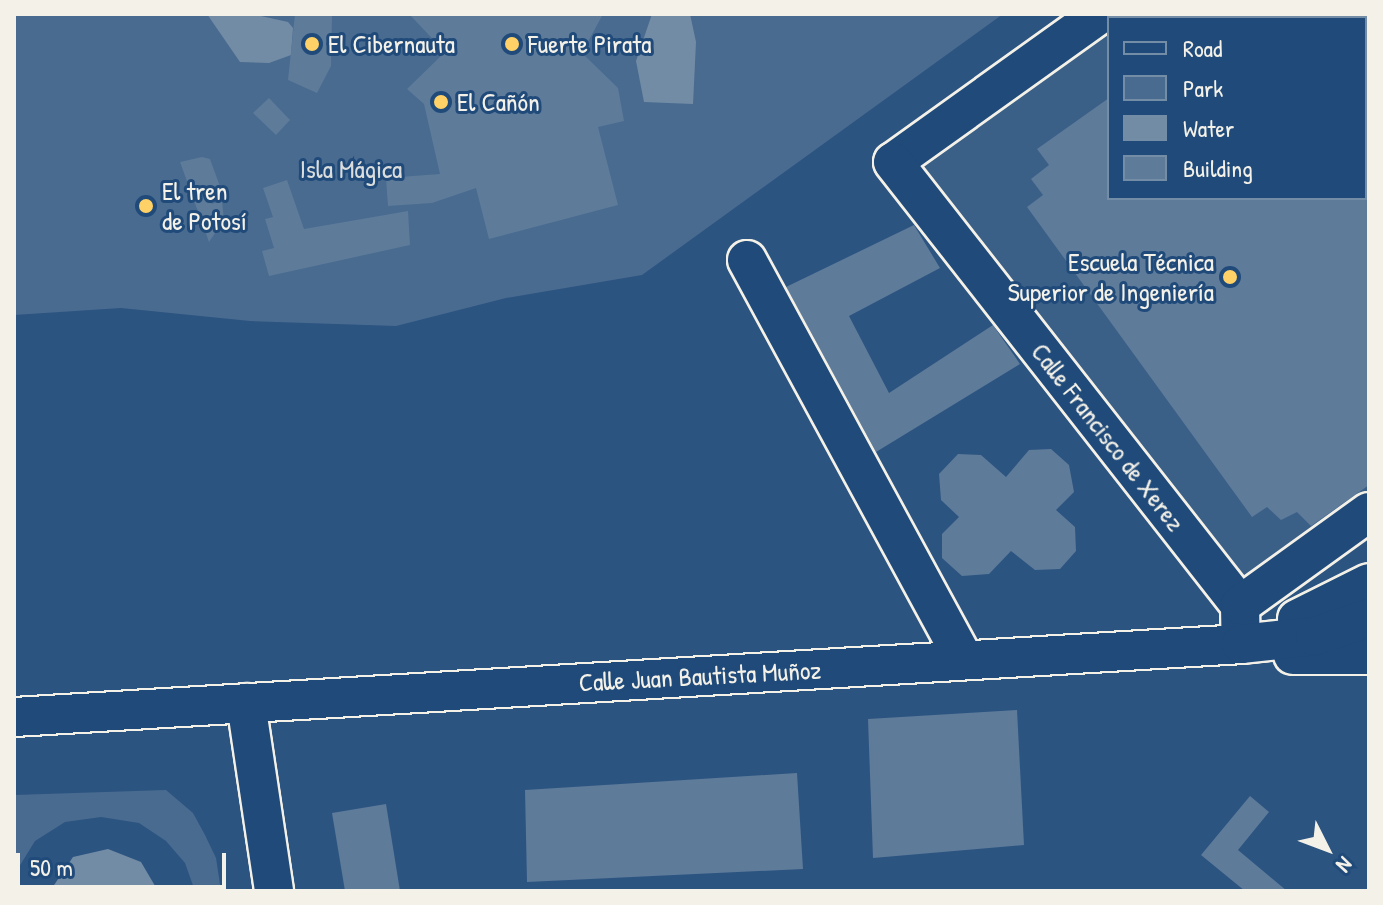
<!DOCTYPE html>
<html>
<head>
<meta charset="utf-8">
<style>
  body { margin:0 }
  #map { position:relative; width:1383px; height:905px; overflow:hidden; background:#2c5481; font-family:"Patrick Hand",sans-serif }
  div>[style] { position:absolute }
  .built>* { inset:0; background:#3b6088 }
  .green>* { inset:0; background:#496b90 }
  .water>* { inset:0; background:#738ca6 }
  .building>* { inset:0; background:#5e7b9a }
  .roads { filter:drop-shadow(2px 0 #f4f1e8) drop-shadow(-2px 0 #f4f1e8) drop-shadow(0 2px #f4f1e8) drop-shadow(0 -2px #f4f1e8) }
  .minor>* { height:38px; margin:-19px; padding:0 19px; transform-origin:19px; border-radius:19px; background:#1f4a7a }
  .dots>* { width:22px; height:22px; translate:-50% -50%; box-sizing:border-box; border:4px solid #1f4a7a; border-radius:50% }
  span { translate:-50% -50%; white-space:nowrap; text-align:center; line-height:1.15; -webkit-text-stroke:6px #1f4a7a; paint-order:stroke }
  .poi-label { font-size:26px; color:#f4f1e8 }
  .left { translate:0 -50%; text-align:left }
  .right { translate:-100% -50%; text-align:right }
  .park-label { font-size:26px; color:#dadddb }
  .street-label { font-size:26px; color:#f4f1e8 }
  .frame { position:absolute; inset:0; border:16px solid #f4f1e8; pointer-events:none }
  .legend { position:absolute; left:1107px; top:16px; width:260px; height:184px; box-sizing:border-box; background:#1f4a7a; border:2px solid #748da6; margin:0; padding:10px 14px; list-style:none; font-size:24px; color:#f4f1e8 }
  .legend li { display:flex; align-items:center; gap:16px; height:40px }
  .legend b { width:40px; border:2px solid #748da6 }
  .north { position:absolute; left:1287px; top:809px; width:80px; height:80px; -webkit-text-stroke:6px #1f4a7a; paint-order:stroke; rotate:132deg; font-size:22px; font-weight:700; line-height:32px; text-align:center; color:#f4f1e8 }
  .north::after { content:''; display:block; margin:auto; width:28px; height:36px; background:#f4f1e8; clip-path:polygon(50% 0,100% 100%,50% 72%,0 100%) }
  .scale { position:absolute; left:16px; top:853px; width:210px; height:36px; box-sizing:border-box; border:4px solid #f4f1e8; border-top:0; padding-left:10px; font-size:24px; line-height:28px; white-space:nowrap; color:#f4f1e8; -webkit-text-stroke:6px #1f4a7a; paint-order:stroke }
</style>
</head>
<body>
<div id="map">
  <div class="built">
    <div style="clip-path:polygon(evenodd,1100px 14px,1369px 14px,1369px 512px,1247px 600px,893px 162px,1100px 14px,1109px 18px,1365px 18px,1365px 198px,1109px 198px,1109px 18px)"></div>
  </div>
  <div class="green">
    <div style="clip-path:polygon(14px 14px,1003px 14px,642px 275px,506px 298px,396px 326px,250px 321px,121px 308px,14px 315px)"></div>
    <div style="clip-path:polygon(166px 790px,193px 813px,205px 835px,216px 858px,221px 891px,195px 891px,185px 863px,166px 841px,139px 823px,101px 817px,65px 822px,35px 841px,14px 875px,14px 795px)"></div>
  </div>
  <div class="water">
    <div style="clip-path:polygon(207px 14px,252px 14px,288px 22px,293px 28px,291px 55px,269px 63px,240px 62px)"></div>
    <div style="clip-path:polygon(652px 14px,690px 14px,696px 42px,693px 104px,644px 102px,636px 61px)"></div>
    <div style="clip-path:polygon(108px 849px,141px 862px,158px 891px,50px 891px,73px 857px)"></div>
  </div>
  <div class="building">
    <div style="clip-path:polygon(295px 14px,332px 14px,331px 66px,317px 93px,288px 80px)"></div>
    <div style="clip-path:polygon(409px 14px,603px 14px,582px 53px,618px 88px,624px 121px,598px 127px,618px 205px,489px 239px,476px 188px,432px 203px,388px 206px,386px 178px,440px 174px,424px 104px,407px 89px,445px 52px)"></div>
    <div style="clip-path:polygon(269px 98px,290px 120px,276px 135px,253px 113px)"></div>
    <div style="clip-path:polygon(1109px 98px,1109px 198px,1369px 198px,1369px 485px,1311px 526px,1297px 512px,1281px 520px,1267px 507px,1252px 517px,1027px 207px,1043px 195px,1031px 179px,1049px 165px,1037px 149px)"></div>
    <div style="clip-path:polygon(202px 157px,210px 159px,222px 192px,211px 204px,222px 201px,224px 220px,209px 242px,180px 162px)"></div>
    <div style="clip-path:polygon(287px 180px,304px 229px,408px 211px,410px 245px,269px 276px,262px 251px,274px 248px,265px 219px,273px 217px,263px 188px)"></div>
    <div style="clip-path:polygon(914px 225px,940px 268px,849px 316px,889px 393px,993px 325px,1020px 364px,876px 452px,786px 287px)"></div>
    <div style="clip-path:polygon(1051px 449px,1069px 465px,1074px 492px,1056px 510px,1075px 527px,1076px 551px,1060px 569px,1035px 570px,1011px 551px,989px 574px,962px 576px,942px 558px,942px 534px,959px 517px,941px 500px,939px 474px,958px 454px,981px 455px,1006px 477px,1029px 450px)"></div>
    <div style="clip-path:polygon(1017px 710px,1024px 845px,873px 858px,868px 719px)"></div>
    <div style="clip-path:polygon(797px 773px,803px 869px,527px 882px,525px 790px)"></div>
    <div style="clip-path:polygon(1250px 796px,1269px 812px,1238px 850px,1287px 891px,1245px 891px,1201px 855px)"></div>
    <div style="clip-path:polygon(386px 804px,400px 891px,345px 891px,332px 813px)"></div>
  </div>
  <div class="roads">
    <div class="minor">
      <div style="left:1100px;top:14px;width:254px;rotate:144.4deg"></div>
      <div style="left:893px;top:162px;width:563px;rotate:51.93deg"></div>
      <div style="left:1240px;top:605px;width:39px;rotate:89deg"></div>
      <div style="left:747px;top:260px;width:455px;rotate:61.5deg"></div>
      <div style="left:1240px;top:605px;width:159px;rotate:-35.8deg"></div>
      <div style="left:1297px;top:619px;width:80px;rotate:-26.6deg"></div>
      <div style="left:1293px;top:655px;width:76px"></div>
      <div style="left:246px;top:703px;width:190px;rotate:81.5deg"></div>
      <div style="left:14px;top:717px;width:1229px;rotate:-3.4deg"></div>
      <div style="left:1241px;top:644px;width:74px;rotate:-6.2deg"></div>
      <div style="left:1315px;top:636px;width:57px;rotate:-18.4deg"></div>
    </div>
  </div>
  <div class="dots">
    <div style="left:312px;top:44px;background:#ffd166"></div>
    <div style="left:512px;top:44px;background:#ffd166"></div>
    <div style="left:441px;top:102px;background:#ffd166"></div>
    <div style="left:146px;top:206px;background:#ffd166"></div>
    <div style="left:1230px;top:277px;background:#ffd166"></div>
  </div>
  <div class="poi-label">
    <span class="left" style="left:328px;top:44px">El Cibernauta</span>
    <span class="left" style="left:528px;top:44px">Fuerte Pirata</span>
    <span class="left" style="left:457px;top:102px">El Cañón</span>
    <span class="left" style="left:162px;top:206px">El tren<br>de Potosí</span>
    <span class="right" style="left:1214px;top:277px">Escuela Técnica<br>Superior de Ingeniería</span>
  </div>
  <div class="park-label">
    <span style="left:351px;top:169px">Isla Mágica</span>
  </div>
  <div class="street-label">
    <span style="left:1108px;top:437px;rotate:52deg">Calle Francisco de Xerez</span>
    <span style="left:700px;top:676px;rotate:-3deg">Calle Juan Bautista Muñoz</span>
  </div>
  <div class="frame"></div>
  <ul class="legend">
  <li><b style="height:10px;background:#1f4a7a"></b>Road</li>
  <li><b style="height:22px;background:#496b90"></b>Park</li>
  <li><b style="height:22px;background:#738ca6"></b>Water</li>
  <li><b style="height:22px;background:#5e7b9a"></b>Building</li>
  </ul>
  <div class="north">N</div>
  <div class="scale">50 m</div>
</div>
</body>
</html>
